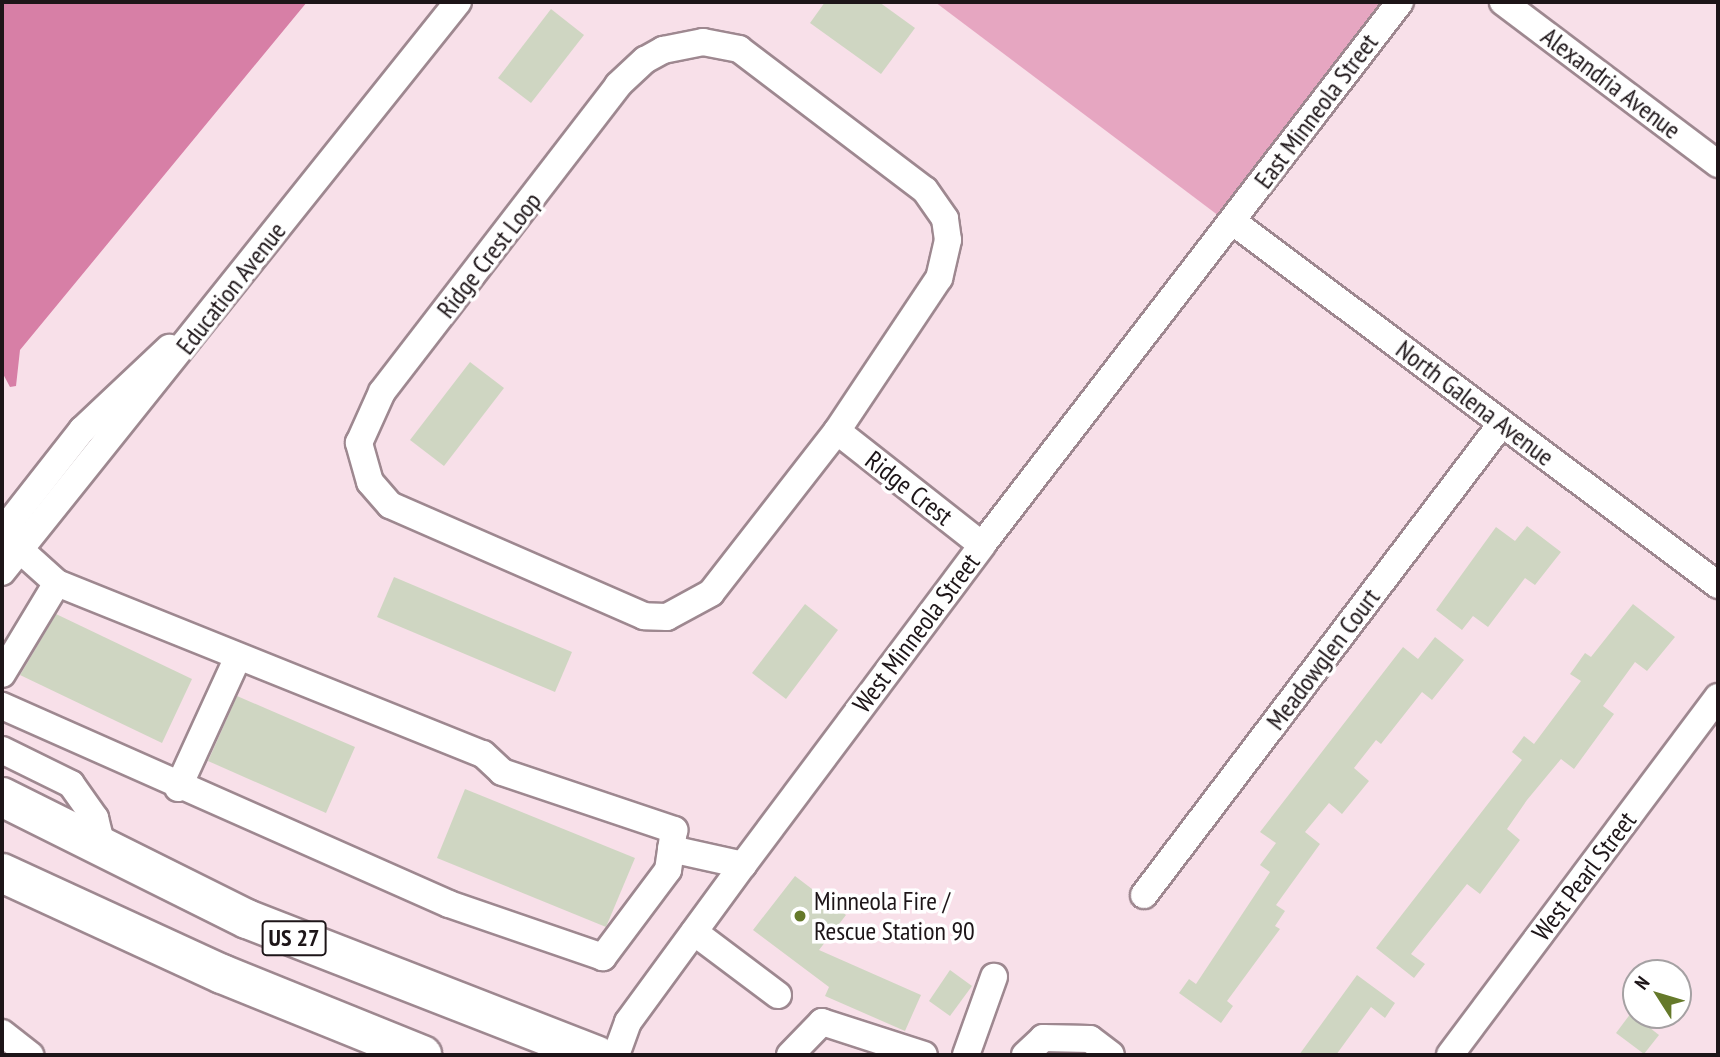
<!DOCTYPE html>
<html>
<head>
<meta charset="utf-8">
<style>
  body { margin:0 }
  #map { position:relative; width:1720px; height:1057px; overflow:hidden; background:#f8e0e9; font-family:"PT Sans Narrow",sans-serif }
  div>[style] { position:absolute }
  .green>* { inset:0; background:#e6a6c1 }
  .water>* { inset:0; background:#d77fa6 }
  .building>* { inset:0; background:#cfd6c2 }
  .roads { filter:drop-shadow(2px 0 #9e8890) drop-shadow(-2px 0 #9e8890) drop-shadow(0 2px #9e8890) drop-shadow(0 -2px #9e8890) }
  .minor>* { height:26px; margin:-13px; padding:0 13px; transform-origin:13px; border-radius:13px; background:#fff }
  .highway>* { height:38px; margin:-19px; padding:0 19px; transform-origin:19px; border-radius:19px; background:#fff }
  .dots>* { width:19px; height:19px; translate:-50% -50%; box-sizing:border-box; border:4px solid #fff; border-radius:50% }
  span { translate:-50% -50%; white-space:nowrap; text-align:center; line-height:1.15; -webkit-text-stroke:7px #fff; paint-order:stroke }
  .shield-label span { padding:2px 5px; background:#fff; border:2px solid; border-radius:5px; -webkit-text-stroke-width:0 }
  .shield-label { font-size:24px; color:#1d1518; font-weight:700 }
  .street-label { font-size:26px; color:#1d1518 }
  .poi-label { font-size:26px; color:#1d1518 }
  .left { translate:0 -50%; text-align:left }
  .frame { position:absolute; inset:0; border:4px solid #1d1518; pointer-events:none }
  .north { position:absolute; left:1622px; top:959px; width:70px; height:70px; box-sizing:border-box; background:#fff; border:2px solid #a5a1a3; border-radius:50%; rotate:307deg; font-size:19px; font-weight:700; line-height:28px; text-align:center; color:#1d1518 }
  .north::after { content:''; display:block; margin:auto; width:24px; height:32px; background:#65792a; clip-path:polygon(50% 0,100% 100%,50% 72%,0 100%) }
</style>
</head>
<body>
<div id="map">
  <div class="green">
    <div style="clip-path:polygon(935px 2px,1383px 2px,1219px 216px)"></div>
  </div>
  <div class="water">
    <div style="clip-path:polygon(2px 2px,307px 2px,20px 350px,16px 386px,10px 387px,2px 372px)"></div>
  </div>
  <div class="building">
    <div style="clip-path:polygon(825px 2px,879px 2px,915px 28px,881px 74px,810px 23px)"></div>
    <div style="clip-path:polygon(551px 9px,584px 35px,531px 103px,498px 78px)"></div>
    <div style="clip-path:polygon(470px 362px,504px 388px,444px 466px,410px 440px)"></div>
    <div style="clip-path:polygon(1527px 526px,1561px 552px,1535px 585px,1525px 578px,1488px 627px,1473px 616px,1462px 630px,1436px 610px,1496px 527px,1515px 541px)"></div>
    <div style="clip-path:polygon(394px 577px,572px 652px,555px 692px,377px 617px)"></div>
    <div style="clip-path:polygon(805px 604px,838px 630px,786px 699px,752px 673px)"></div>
    <div style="clip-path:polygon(1633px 604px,1675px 637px,1647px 671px,1635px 662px,1603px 706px,1614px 714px,1574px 769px,1561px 759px,1527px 800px,1507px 829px,1520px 840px,1480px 894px,1467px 884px,1411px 954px,1425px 964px,1414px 978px,1376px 948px,1522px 760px,1512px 752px,1524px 736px,1534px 744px,1581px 681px,1570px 674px,1585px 653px,1591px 657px)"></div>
    <div style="clip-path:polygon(56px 614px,192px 679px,162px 743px,20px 675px)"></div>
    <div style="clip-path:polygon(1435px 637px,1464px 660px,1432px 700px,1422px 692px,1381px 744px,1376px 740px,1354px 768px,1369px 781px,1342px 814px,1329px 803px,1305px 832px,1320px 844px,1276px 905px,1285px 911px,1275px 926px,1280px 929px,1227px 1001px,1233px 1006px,1221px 1023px,1179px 993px,1189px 979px,1196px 984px,1270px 872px,1260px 865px,1276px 843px,1260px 832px,1403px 647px,1418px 659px)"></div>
    <div style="clip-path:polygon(237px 696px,355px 747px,326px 813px,208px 761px)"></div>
    <div style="clip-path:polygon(465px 789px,635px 858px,606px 927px,437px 858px)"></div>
    <div style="clip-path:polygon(795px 876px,846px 915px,819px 950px,921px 995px,905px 1031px,825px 996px,829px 987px,753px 930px)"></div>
    <div style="clip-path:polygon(950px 970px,972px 986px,950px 1016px,929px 1001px)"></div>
    <div style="clip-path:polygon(1357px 975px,1395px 1003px,1385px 1018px,1371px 1007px,1336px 1055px,1299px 1055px)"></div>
    <div style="clip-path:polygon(1631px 1013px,1659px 1035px,1644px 1054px,1616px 1033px)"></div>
  </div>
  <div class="roads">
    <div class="minor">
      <div style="left:1503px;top:2px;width:269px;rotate:37deg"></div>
      <div style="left:703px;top:42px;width:37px;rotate:11deg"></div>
      <div style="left:739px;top:49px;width:233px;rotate:37.2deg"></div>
      <div style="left:925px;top:190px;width:35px;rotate:55deg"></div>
      <div style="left:945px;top:219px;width:21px;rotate:82deg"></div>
      <div style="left:948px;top:240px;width:39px;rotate:103deg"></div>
      <div style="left:939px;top:278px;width:184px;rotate:123.7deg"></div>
      <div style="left:837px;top:431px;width:205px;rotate:127.9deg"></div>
      <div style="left:711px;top:593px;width:50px;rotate:151.4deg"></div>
      <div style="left:667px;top:617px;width:23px;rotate:-178deg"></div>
      <div style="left:644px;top:616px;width:277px;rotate:-156.4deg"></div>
      <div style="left:390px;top:505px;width:30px;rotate:-131deg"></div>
      <div style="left:370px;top:482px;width:41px;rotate:-105.8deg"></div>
      <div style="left:359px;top:443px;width:56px;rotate:-65.7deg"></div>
      <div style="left:382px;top:392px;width:387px;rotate:-52.4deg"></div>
      <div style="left:618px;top:85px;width:37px;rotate:-43deg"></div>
      <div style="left:645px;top:60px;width:21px;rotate:-29deg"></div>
      <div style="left:663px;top:50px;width:41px;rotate:-11.3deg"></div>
      <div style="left:1232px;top:221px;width:607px;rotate:36.83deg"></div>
      <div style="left:837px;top:431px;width:184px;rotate:38.2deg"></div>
      <div style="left:2px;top:532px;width:130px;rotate:-51.9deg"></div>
      <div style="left:82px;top:430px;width:120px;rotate:-43.3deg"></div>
      <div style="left:8px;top:539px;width:66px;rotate:41.9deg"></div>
      <div style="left:2px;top:572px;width:730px;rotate:-51.34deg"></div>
      <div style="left:2px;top:674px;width:106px;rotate:-58.9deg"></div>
      <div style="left:57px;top:583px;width:459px;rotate:21.9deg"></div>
      <div style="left:483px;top:754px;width:26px;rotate:43deg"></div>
      <div style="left:502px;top:772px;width:182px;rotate:18.6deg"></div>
      <div style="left:674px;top:830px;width:40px;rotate:98.5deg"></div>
      <div style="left:668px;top:870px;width:109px;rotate:126.8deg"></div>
      <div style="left:603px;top:957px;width:163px;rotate:-161deg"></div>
      <div style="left:449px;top:904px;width:489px;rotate:-156.1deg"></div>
      <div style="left:2px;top:750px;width:77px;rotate:26.2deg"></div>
      <div style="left:71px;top:784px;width:42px;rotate:54.8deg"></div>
      <div style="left:95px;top:818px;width:30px;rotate:76deg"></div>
      <div style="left:178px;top:788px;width:144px;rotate:-65.4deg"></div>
      <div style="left:671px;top:849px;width:74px;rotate:12.5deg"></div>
      <div style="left:1144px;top:895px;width:592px;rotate:-52.82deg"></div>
      <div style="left:694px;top:932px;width:105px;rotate:36.9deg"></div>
      <div style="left:2px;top:1033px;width:36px;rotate:38deg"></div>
      <div style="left:616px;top:1055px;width:35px;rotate:-70deg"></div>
      <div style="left:628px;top:1022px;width:195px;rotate:-53.8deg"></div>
      <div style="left:743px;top:865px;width:399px;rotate:-53.2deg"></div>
      <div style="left:982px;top:545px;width:685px;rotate:-52.41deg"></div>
      <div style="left:790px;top:1055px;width:46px;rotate:-45.9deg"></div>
      <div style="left:822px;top:1022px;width:107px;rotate:17.9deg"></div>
      <div style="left:966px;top:1055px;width:83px;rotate:-70.3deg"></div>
      <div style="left:1025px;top:1055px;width:25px;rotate:-43deg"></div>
      <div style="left:1043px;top:1038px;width:47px;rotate:1.2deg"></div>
      <div style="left:1090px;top:1039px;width:26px;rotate:37deg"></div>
      <div style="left:1450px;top:1055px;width:447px;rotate:-53.2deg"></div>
    </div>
    <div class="highway">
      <div style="left:2px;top:797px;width:274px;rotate:26.5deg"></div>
      <div style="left:247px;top:919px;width:375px;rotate:21.3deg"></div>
      <div style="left:2px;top:873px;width:242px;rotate:24.7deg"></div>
      <div style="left:222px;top:974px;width:216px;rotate:22deg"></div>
    </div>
  </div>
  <div class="dots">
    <div style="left:800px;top:916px;background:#65792a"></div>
  </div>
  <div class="shield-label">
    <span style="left:294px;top:938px">US 27</span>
  </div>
  <div class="street-label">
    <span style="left:1611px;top:83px;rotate:37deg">Alexandria Avenue</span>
    <span style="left:1316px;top:111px;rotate:-53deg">East Minneola Street</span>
    <span style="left:489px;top:255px;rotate:-52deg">Ridge Crest Loop</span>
    <span style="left:231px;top:288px;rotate:-52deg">Education Avenue</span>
    <span style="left:1475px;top:403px;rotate:37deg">North Galena Avenue</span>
    <span style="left:909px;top:488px;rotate:38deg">Ridge Crest</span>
    <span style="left:916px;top:633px;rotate:-53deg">West Minneola Street</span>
    <span style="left:1323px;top:659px;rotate:-53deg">Meadowglen Court</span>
    <span style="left:1584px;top:876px;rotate:-53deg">West Pearl Street</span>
  </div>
  <div class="poi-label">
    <span class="left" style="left:814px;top:916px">Minneola Fire /<br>Rescue Station 90</span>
  </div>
  <div class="frame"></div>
  <div class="north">N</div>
</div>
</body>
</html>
